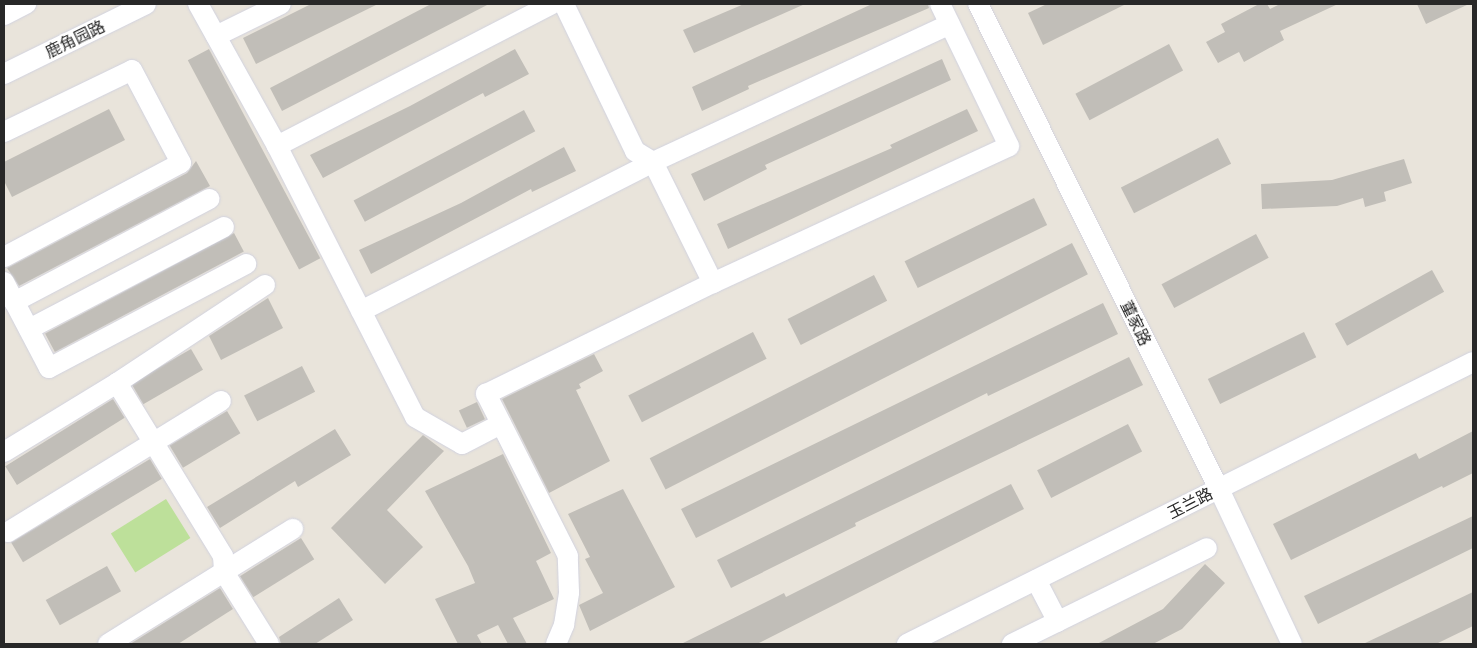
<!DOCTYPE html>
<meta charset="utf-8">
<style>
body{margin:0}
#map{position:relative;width:1477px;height:648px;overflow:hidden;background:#e9e4db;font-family:"Exo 2","Noto Sans SC",sans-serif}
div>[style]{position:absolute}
.pitch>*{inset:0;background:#bde09a;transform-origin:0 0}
.building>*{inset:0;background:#c1beb8;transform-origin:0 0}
.roads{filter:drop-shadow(0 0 1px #d1d2df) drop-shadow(0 0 1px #d1d2df)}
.minor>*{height:20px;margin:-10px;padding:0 10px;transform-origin:10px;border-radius:10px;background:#fff}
span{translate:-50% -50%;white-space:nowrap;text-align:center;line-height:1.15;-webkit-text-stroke:4px #fff;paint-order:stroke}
.street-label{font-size:16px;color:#282828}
.frame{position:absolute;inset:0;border:5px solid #282828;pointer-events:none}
</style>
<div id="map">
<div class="pitch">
<i style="left:166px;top:499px;width:46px;height:65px;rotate:58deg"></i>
</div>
<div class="building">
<i style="clip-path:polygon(311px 4px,378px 4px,256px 64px,243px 38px)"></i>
<i style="clip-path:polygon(431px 4px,489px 4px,282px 111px,270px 88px)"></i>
<i style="clip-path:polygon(744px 4px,805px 4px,694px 53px,683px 30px)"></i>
<i style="clip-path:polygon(872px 4px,928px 4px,929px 8px,748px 86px,749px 89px,702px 111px,692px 87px)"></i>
<i style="clip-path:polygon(1047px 4px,1126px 4px,1043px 45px,1028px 13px)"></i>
<i style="clip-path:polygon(1259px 4px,1267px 4px,1270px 9px,1280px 4px,1338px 4px,1280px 31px,1284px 40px,1244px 62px,1239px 52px,1218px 63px,1206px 42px,1225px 32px,1221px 24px)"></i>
<i style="clip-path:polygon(1417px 4px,1469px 4px,1426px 24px)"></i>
<i style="left:1169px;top:44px;width:30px;height:106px;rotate:62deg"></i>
<i style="left:209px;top:49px;width:237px;height:24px;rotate:62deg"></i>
<i style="clip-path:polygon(515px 49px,529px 74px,485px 97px,483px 93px,323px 178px,310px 155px,410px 106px)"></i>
<i style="clip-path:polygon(942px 59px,951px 80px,765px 165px,767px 169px,704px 201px,691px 174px)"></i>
<i style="clip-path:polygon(109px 109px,125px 140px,12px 197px,4px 181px,4px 162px)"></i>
<i style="clip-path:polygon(967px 109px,978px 131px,728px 249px,717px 224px,892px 148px,890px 145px)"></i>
<i style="left:524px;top:110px;width:24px;height:193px;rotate:62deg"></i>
<i style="left:1218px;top:138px;width:29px;height:109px;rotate:63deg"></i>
<i style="clip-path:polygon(564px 147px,576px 171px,532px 192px,531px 189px,371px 274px,359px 250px,461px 203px)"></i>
<i style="clip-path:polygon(1404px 159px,1412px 183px,1384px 192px,1386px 201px,1365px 207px,1363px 198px,1337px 206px,1262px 209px,1261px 184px,1332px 180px)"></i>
<i style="clip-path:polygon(196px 161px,210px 186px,19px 286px,7px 268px,187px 173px)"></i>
<i style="left:1034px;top:198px;width:30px;height:144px;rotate:64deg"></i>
<i style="left:234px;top:233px;width:21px;height:214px;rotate:62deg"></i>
<i style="left:1256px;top:234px;width:27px;height:107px;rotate:62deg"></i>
<i style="left:1072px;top:243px;width:35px;height:474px;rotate:63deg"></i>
<i style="left:1432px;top:270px;width:25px;height:111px;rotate:61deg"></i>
<i style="left:874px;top:275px;width:29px;height:97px;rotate:63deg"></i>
<i style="clip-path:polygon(268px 298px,283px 328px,221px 360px,209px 336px)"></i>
<i style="clip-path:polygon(1103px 303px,1118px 334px,988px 396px,987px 393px,696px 538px,681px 509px)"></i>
<i style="left:753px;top:332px;width:30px;height:140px;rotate:63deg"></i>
<i style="left:1304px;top:332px;width:28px;height:107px;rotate:64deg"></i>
<i style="left:191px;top:349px;width:24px;height:69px;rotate:60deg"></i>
<i style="clip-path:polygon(594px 354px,603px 371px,579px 384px,581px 388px,576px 390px,610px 461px,549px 493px,502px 399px)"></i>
<i style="clip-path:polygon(1129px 357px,1143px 385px,855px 523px,856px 526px,731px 588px,717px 560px)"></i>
<i style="left:302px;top:366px;width:29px;height:65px;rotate:63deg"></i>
<i style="left:113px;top:399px;width:22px;height:127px;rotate:58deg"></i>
<i style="left:477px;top:402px;width:19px;height:20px;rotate:65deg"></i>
<i style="left:227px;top:411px;width:26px;height:67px;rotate:59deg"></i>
<i style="left:1128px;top:424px;width:31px;height:102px;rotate:63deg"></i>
<i style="clip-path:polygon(335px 429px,351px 455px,298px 487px,295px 481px,220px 528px,207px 507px)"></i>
<i style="clip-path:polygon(1473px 431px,1473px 473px,1443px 488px,1442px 486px,1291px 560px,1273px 524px,1416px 453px,1419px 459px)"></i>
<i style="clip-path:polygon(423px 435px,444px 451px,387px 510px,423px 547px,385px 584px,331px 528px)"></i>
<i style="clip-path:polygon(503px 454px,551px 553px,536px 561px,554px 599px,513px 618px,527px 644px,508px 644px,498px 625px,477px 635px,482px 644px,458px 644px,435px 599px,475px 583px,468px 566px,425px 491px)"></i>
<i style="left:150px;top:459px;width:23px;height:162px;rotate:59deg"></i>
<i style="clip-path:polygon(1011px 484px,1024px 509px,757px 644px,681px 644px,784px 593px,786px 597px)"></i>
<i style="clip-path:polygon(623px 489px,675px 587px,590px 631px,579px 605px,603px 593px,585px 559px,590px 557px,568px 514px)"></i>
<i style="clip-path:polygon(1473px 516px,1473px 548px,1318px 624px,1304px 596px)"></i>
<i style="left:301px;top:538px;width:25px;height:72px;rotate:58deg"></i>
<i style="clip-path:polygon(1205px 564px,1225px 583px,1182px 629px,1153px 644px,1097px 644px,1163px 609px)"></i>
<i style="left:107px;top:566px;width:29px;height:70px;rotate:61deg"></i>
<i style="clip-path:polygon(220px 588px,233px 609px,178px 644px,130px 644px)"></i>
<i style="clip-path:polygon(1473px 592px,1473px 626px,1436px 644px,1363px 644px)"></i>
<i style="clip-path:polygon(339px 598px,353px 620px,315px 644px,281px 644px,279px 637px)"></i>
</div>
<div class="roads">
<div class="minor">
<i style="left:198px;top:4px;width:162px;rotate:60.9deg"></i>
<i style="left:277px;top:146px;width:304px;rotate:63deg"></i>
<i style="left:415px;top:417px;width:54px;rotate:29.9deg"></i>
<i style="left:462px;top:444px;width:44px;rotate:-27.1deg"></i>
<i style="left:978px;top:4px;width:542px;rotate:63.58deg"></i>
<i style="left:1219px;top:489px;width:171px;rotate:64.8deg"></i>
<i style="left:4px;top:15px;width:25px;rotate:-27deg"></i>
<i style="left:216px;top:36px;width:72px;rotate:-26.2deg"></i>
<i style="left:4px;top:74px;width:158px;rotate:-26.2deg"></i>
<i style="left:4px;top:132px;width:142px;rotate:-25.8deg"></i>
<i style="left:132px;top:70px;width:105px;rotate:62.2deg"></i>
<i style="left:181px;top:163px;width:200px;rotate:152deg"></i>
<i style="left:277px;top:146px;width:309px;rotate:-27.3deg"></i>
<i style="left:4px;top:282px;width:97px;rotate:62.4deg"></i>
<i style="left:49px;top:368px;width:223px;rotate:-27.8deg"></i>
<i style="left:713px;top:283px;width:135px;rotate:-116.4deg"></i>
<i style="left:653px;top:162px;width:327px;rotate:-24.9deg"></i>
<i style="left:265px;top:285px;width:178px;rotate:146.5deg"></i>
<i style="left:117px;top:383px;width:203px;rotate:58.5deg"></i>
<i style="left:223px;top:556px;width:16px;rotate:86deg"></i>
<i style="left:224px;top:572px;width:85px;rotate:58deg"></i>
<i style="left:14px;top:302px;width:221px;rotate:-27.8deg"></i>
<i style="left:361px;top:311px;width:328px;rotate:-27deg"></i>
<i style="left:653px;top:162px;width:21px;rotate:-149deg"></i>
<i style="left:635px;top:151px;width:163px;rotate:-115.8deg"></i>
<i style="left:29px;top:329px;width:220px;rotate:-27.6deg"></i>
<i style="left:4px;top:452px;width:132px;rotate:-31.4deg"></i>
<i style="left:8px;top:532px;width:250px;rotate:-31.6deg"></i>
<i style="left:1036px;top:580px;width:47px;rotate:62.4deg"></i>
<i style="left:108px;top:644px;width:218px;rotate:-31.9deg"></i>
<i style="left:556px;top:644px;width:21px;rotate:-67deg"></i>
<i style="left:564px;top:625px;width:33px;rotate:-81deg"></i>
<i style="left:569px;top:592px;width:36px;rotate:-92deg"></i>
<i style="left:568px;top:556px;width:182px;rotate:-116.8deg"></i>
<i style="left:486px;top:394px;width:253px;rotate:-26.1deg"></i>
<i style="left:713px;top:283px;width:326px;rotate:-24.8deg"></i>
<i style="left:1009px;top:146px;width:158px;rotate:-115.9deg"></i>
<i style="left:907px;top:644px;width:632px;rotate:-26.48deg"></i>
<i style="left:1012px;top:644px;width:217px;rotate:-26.2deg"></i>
</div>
</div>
<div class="street-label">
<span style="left:75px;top:39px;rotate:-26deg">鹿角园路</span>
<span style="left:1136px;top:323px;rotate:64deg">董家路</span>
<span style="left:1190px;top:503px;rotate:-27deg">玉兰路</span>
</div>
<div class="frame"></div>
</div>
